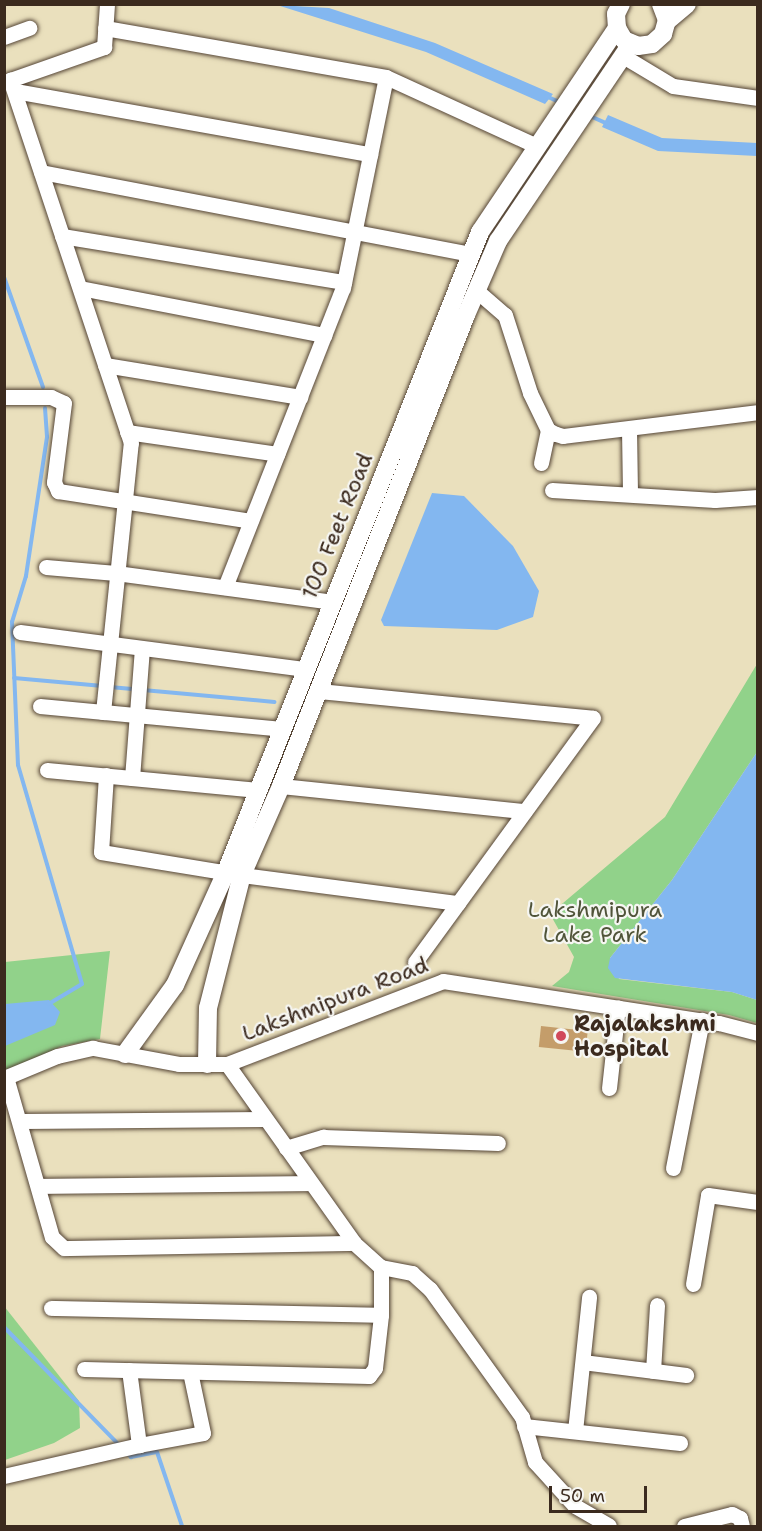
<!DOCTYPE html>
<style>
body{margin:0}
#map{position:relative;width:762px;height:1531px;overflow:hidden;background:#eae0bd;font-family:"Shantell Sans",sans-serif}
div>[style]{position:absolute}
.green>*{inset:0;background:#91d28a}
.water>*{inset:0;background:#83b7f0}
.stream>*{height:4px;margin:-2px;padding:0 2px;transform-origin:2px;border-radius:2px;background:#83b7f0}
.building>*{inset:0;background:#c49d6a;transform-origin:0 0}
.roads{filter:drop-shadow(0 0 2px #554536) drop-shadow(0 0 2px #554536)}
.minor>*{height:15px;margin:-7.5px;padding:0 7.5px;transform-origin:7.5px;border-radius:7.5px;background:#fff}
.major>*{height:18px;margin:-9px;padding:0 9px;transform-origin:9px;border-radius:9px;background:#fff}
.dots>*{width:16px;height:16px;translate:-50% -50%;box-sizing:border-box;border:3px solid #f6f6f2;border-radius:50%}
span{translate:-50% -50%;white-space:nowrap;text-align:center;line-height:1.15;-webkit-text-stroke:4.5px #f6f6f2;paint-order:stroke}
.street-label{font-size:22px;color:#3b2a1e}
.park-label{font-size:22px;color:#505439}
.poi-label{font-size:22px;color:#3b2a1e;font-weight:700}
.left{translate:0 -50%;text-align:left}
.frame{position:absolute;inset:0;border:6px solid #3b2a1e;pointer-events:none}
.scale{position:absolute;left:549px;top:1486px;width:98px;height:27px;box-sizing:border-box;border:3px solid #3b2a1e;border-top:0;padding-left:8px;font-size:18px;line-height:21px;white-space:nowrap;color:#3b2a1e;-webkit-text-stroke:4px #f6f6f2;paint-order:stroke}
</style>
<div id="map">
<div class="green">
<i style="clip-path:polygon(757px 664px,757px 752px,672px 880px,610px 958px,619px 979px,732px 992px,757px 1000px,757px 1023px,729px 1015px,552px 986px,569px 972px,574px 957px,550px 914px,665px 817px)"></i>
<i style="clip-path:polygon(110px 951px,100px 1039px,62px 1046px,5px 1073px,5px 962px)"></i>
<i style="clip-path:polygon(4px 1306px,79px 1401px,80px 1428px,54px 1443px,5px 1460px)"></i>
</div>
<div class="water">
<i style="clip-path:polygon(277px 5px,329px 8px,435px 43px,553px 94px,545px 104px,426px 52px)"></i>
<i style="clip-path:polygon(608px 115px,662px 138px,757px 143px,757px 156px,658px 151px,602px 127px)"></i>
<i style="clip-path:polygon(432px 493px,464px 496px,513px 546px,539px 591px,533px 617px,497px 630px,384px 626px,381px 620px)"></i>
<i style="clip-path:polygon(757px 752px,757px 1000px,732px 992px,615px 978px,608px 968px,610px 958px,672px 880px)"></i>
<i style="clip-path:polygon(49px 1000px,60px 1012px,55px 1025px,5px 1046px,5px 1004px)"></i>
</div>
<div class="stream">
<i style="left:546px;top:96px;width:17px;rotate:25deg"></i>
<i style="left:590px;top:116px;width:20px;rotate:24deg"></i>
<i style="left:4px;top:277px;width:117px;rotate:70.5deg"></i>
<i style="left:45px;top:408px;width:29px;rotate:86deg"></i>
<i style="left:47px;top:437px;width:141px;rotate:98.6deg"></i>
<i style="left:26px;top:576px;width:48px;rotate:106.9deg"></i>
<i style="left:12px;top:622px;width:143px;rotate:87.6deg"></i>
<i style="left:18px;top:765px;width:228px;rotate:73.7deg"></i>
<i style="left:82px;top:984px;width:39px;rotate:149deg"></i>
<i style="left:14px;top:678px;width:89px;rotate:5.1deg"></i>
<i style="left:110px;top:687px;width:25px;rotate:5deg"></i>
<i style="left:143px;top:690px;width:132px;rotate:5.2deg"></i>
<i style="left:4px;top:1327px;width:166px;rotate:45.7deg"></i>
<i style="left:127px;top:1453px;width:6px;rotate:45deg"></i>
<i style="left:131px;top:1457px;width:26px;rotate:-11deg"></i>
<i style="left:157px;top:1452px;width:78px;rotate:71.3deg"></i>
</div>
<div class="building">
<i style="left:541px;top:1026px;width:47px;height:21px;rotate:6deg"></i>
</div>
<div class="roads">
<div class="minor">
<i style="left:105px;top:28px;width:285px;rotate:9.9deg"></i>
<i style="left:386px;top:77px;width:166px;rotate:24.6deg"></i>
<i style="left:4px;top:37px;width:27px;rotate:-20deg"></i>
<i style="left:623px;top:56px;width:58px;rotate:31deg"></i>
<i style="left:673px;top:86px;width:86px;rotate:8deg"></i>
<i style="left:15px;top:91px;width:361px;rotate:10.1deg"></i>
<i style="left:41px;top:172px;width:438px;rotate:10.8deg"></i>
<i style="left:62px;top:236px;width:286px;rotate:9.3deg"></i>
<i style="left:80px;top:288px;width:249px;rotate:10.9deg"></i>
<i style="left:477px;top:291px;width:37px;rotate:41deg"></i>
<i style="left:505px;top:315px;width:82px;rotate:72.2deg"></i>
<i style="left:530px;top:393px;width:41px;rotate:64.1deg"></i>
<i style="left:548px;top:430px;width:9px;rotate:27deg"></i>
<i style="left:556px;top:434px;width:7px;rotate:16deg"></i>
<i style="left:563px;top:436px;width:196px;rotate:-7deg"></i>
<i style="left:105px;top:365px;width:198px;rotate:9.3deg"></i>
<i style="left:4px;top:397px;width:47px"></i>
<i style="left:51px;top:397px;width:14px;rotate:25deg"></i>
<i style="left:64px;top:403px;width:80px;rotate:97.2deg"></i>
<i style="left:54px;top:482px;width:10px;rotate:66deg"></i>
<i style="left:58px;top:491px;width:195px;rotate:8.8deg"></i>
<i style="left:629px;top:429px;width:63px;rotate:89.1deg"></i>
<i style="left:127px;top:432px;width:152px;rotate:8.3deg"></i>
<i style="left:541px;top:463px;width:34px;rotate:-78deg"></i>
<i style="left:552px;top:490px;width:163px;rotate:3.5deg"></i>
<i style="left:715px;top:500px;width:43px;rotate:-4deg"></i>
<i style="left:46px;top:567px;width:70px;rotate:4.9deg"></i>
<i style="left:116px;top:573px;width:219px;rotate:7.6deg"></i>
<i style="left:225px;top:587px;width:321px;rotate:-68.5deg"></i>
<i style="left:343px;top:288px;width:215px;rotate:-78.5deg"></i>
<i style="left:20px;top:632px;width:288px;rotate:7.4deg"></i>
<i style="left:319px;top:691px;width:275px;rotate:5.6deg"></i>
<i style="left:40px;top:706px;width:243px;rotate:5.4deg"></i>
<i style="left:103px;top:712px;width:270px;rotate:-84.1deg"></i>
<i style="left:131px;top:443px;width:383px;rotate:-108.4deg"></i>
<i style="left:10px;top:80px;width:100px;rotate:-19.3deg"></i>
<i style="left:104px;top:47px;width:43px;rotate:-86deg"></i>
<i style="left:47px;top:770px;width:212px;rotate:5.4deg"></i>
<i style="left:106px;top:775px;width:77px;rotate:93.7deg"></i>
<i style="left:101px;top:852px;width:143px;rotate:9.3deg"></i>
<i style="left:242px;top:875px;width:218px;rotate:7.4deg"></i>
<i style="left:132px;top:778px;width:130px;rotate:-85.6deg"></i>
<i style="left:281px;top:786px;width:245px;rotate:5.9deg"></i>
<i style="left:415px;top:962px;width:302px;rotate:-53.9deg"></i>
<i style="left:227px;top:1064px;width:219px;rotate:54.6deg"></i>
<i style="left:354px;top:1243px;width:36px;rotate:42deg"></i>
<i style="left:381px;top:1267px;width:32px;rotate:11deg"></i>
<i style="left:412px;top:1273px;width:24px;rotate:42deg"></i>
<i style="left:430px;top:1289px;width:158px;rotate:54.3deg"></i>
<i style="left:522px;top:1417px;width:47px;rotate:73.9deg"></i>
<i style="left:535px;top:1462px;width:59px;rotate:47.7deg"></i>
<i style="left:575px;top:1506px;width:39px;rotate:30deg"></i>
<i style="left:6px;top:1077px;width:166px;rotate:74deg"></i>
<i style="left:52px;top:1237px;width:16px;rotate:43deg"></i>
<i style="left:64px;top:1248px;width:290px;rotate:-1deg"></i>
<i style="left:4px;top:1078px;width:57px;rotate:-22.5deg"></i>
<i style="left:57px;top:1056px;width:37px;rotate:-13deg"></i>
<i style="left:93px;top:1048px;width:87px;rotate:10.5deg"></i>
<i style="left:179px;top:1064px;width:48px"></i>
<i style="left:227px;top:1064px;width:231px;rotate:-21deg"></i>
<i style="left:443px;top:981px;width:279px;rotate:8.7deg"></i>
<i style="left:719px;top:1023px;width:40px;rotate:14.4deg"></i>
<i style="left:609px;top:1088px;width:81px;rotate:-83.7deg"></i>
<i style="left:22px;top:1121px;width:242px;rotate:-0.5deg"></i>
<i style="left:286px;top:1148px;width:39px;rotate:-17deg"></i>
<i style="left:323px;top:1137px;width:175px;rotate:2deg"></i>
<i style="left:673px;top:1168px;width:151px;rotate:-78.9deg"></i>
<i style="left:39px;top:1186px;width:270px;rotate:-0.6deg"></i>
<i style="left:693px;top:1284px;width:90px;rotate:-80.4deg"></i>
<i style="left:708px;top:1195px;width:50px;rotate:8deg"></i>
<i style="left:51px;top:1308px;width:330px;rotate:1.2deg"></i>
<i style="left:583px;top:1362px;width:104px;rotate:7.2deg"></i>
<i style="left:84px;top:1369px;width:285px;rotate:1.4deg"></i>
<i style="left:369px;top:1376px;width:10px;rotate:-53deg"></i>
<i style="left:375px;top:1368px;width:53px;rotate:-83.5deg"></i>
<i style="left:381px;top:1315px;width:48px;rotate:-90deg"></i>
<i style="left:129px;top:1370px;width:76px;rotate:82.4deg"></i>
<i style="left:139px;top:1445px;width:65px;rotate:-10.6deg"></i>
<i style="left:203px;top:1433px;width:62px;rotate:-102deg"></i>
<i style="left:653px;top:1371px;width:66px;rotate:-86.5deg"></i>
<i style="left:524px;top:1426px;width:157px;rotate:6.2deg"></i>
<i style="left:575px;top:1431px;width:135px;rotate:-84deg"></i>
<i style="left:4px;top:1476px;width:139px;rotate:-12.9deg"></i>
<i style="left:684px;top:1526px;width:49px;rotate:-14deg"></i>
<i style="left:732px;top:1514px;width:9px;rotate:27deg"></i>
<i style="left:740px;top:1518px;width:8px;rotate:76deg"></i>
</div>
<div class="major">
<i style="left:621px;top:4px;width:11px;rotate:117deg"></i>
<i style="left:616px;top:14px;width:14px;rotate:86deg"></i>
<i style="left:617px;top:28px;width:14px;rotate:60deg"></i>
<i style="left:624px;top:40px;width:15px;rotate:23deg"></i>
<i style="left:638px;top:46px;width:14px;rotate:-8deg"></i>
<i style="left:652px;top:44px;width:15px;rotate:-42deg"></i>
<i style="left:663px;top:34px;width:15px;rotate:-74deg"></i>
<i style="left:667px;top:20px;width:17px;rotate:-111deg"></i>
<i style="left:667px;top:21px;width:26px;rotate:-40deg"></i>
<i style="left:125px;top:1054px;width:85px;rotate:-54.1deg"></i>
<i style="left:175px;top:985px;width:124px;rotate:-65.7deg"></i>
<i style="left:226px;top:872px;width:689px;rotate:-68.35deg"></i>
<i style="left:480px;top:232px;width:246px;rotate:-56.1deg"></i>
<i style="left:207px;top:1064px;width:56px;rotate:-89deg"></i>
<i style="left:208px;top:1008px;width:137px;rotate:-75.7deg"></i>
<i style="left:242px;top:875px;width:97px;rotate:-66.3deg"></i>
<i style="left:281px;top:786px;width:506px;rotate:-68.56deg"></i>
<i style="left:466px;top:315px;width:81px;rotate:-66.6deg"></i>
<i style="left:498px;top:241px;width:238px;rotate:-56deg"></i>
</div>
</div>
<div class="dots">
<i style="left:561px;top:1036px;background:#d1495b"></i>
</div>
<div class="street-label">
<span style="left:337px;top:526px;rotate:-68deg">100 Feet Road</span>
<span style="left:335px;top:999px;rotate:-21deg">Lakshmipura Road</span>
</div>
<div class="park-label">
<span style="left:595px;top:922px">Lakshmipura<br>Lake Park</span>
</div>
<div class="poi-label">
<span class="left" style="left:574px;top:1036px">Rajalakshmi<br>Hospital</span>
</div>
<div class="frame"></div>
<div class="scale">50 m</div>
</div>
